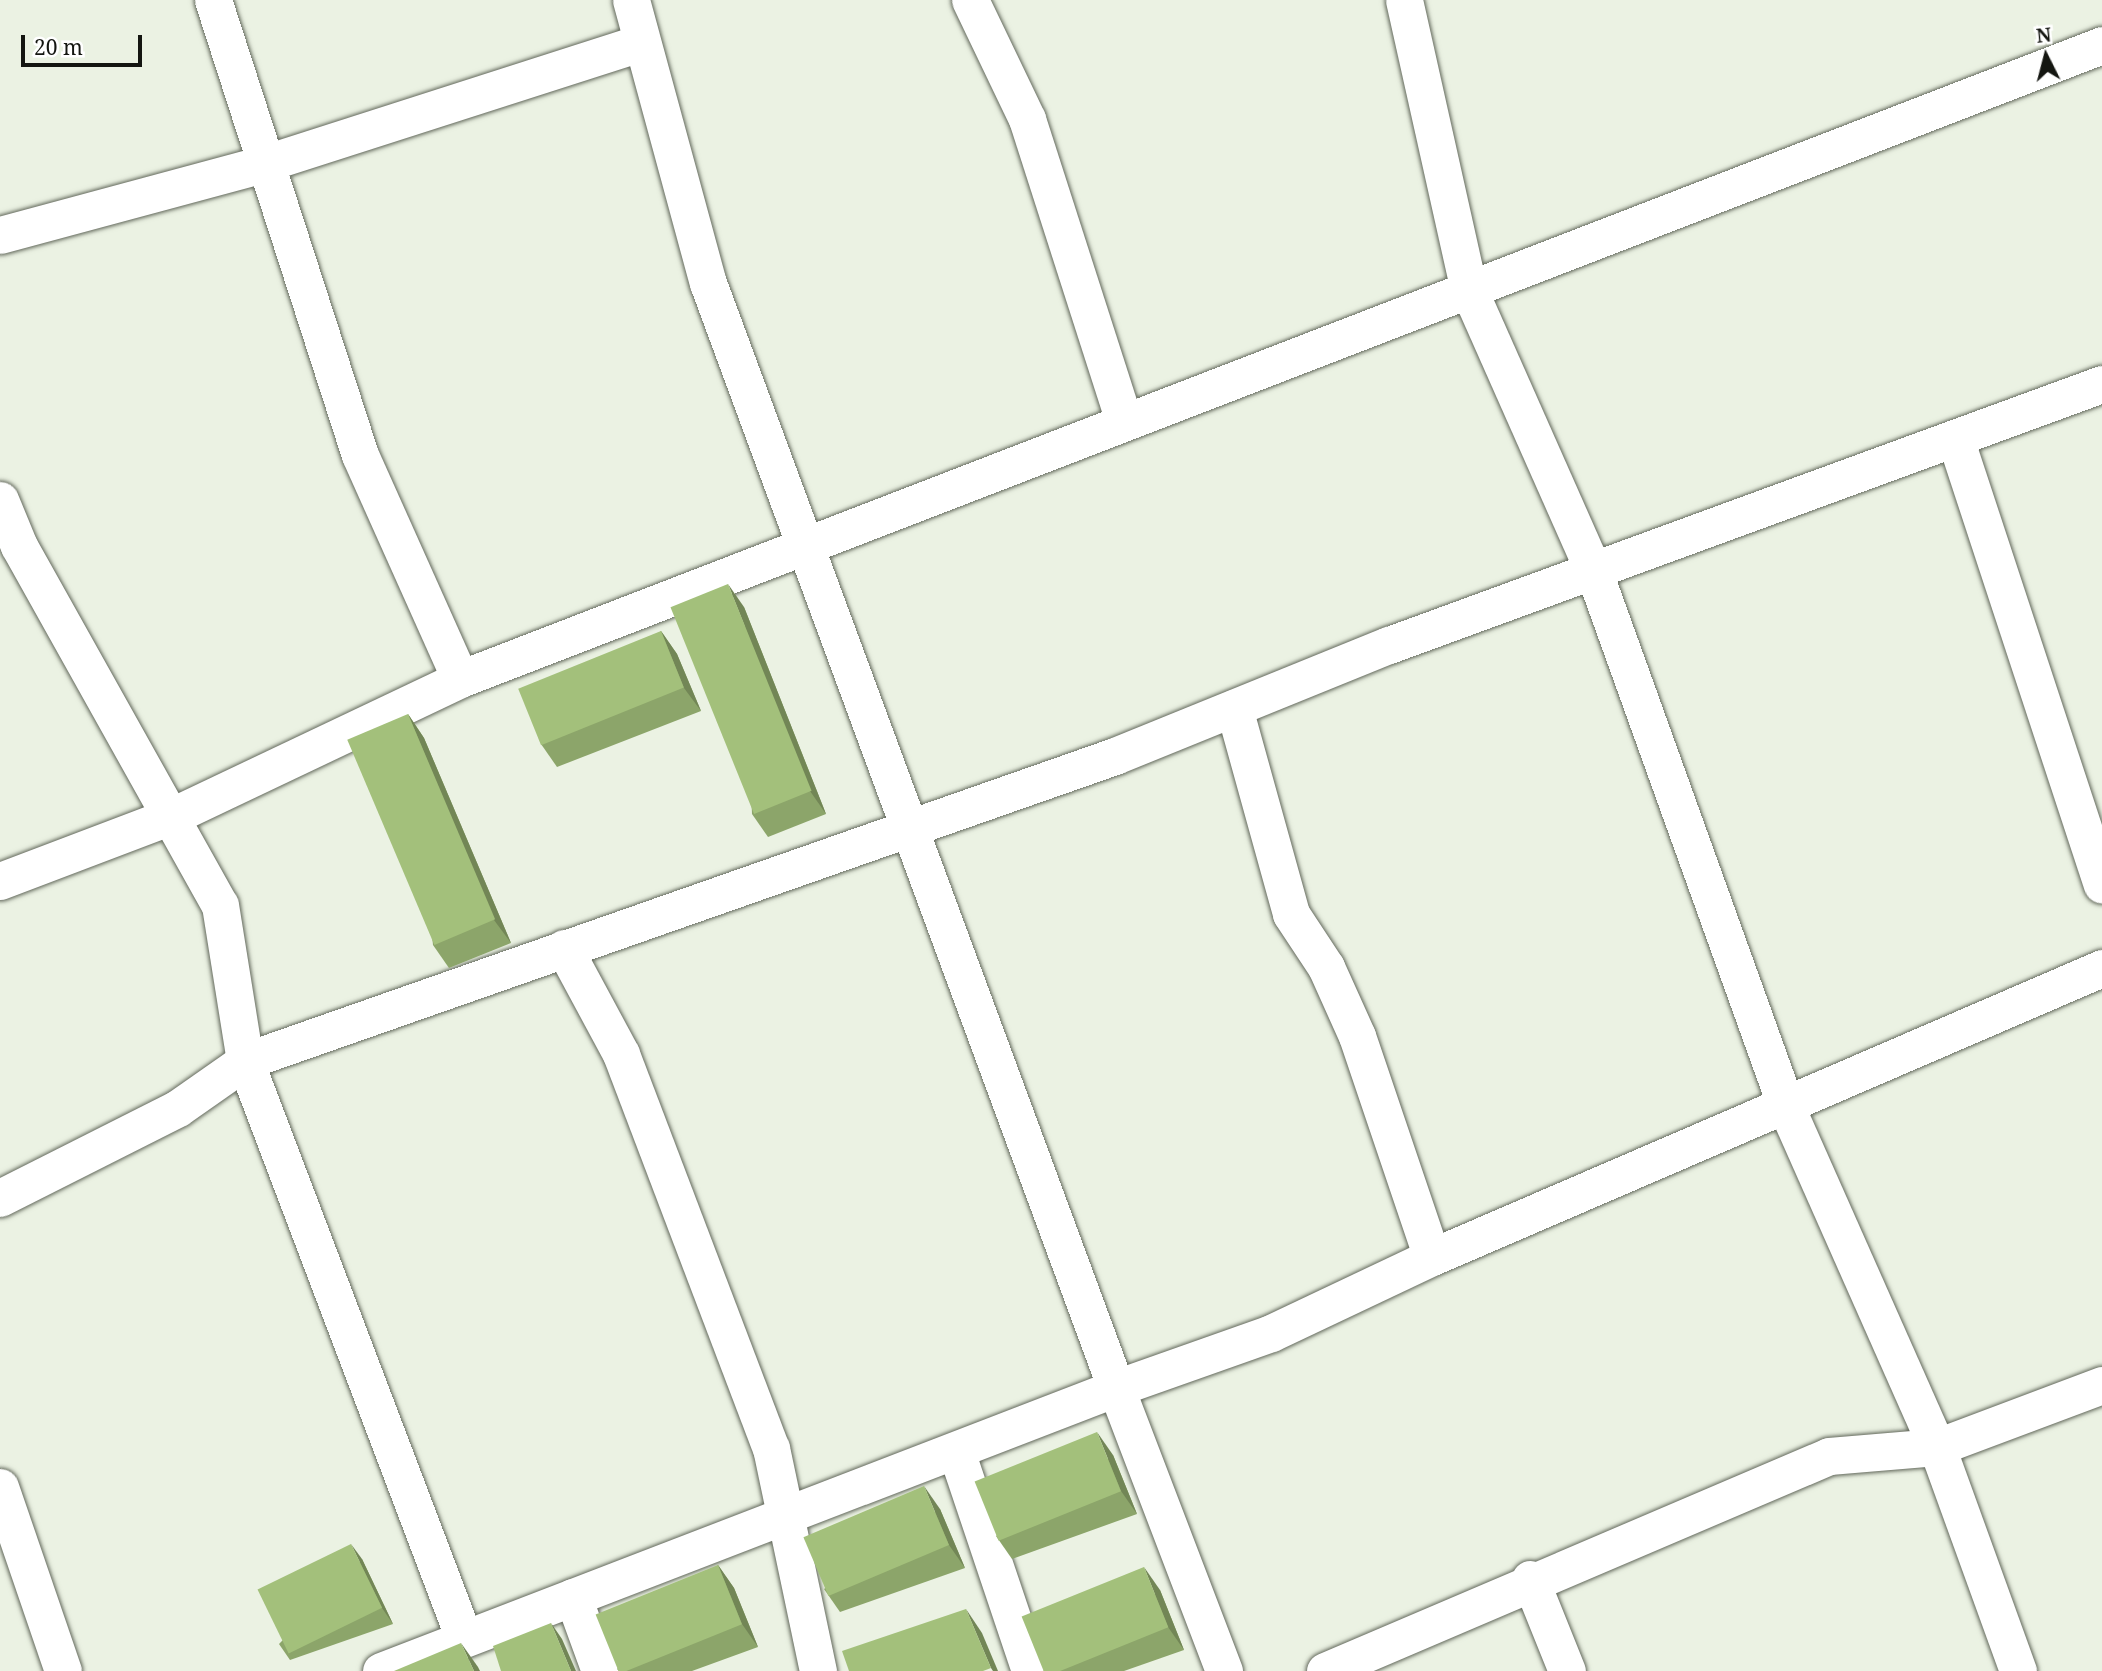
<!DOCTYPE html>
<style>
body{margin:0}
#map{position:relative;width:2102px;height:1671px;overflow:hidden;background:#ebf2e3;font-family:"Noto Serif",serif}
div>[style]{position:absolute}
.roads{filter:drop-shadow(0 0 2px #62685b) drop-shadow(0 0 2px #62685b)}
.street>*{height:37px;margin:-18.5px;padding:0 18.5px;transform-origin:18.5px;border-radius:18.5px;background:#fff}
.wall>*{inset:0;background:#8ca56a}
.shaded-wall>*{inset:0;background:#728656}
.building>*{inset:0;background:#a3c07b;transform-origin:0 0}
span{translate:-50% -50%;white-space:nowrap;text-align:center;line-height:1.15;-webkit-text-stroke:7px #fff;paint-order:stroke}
.north{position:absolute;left:2011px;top:21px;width:70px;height:70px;-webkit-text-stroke:5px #fff;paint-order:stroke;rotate:354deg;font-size:19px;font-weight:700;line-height:28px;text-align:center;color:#141611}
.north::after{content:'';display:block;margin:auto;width:24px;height:32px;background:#141611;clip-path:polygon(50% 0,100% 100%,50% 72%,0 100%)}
.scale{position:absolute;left:21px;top:35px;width:121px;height:32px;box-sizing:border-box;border:4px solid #141611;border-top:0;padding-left:9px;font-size:21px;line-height:24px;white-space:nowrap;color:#141611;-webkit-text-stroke:5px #fff;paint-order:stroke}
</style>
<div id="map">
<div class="roads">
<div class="street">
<i style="left:213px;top:0;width:478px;rotate:72.1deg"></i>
<i style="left:360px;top:455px;width:245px;rotate:65.9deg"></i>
<i style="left:631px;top:0;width:293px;rotate:74.8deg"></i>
<i style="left:708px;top:283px;width:1178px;rotate:69.73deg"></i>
<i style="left:1116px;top:1388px;width:164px;rotate:-19.5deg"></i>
<i style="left:1271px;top:1333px;width:178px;rotate:-25.3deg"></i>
<i style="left:1432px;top:1257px;width:730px;rotate:-23.33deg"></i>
<i style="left:970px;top:0;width:132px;rotate:64.4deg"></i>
<i style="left:1027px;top:119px;width:314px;rotate:72.2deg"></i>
<i style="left:1404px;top:0;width:297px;rotate:77.4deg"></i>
<i style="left:1469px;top:290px;width:312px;rotate:66.1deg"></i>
<i style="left:1595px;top:575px;width:567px;rotate:70.22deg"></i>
<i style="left:1787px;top:1109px;width:370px;rotate:66.1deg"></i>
<i style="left:1937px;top:1447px;width:238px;rotate:70.1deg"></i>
<i style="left:0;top:235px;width:272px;rotate:-15.1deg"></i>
<i style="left:263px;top:164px;width:395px;rotate:-17.8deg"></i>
<i style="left:1955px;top:438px;width:470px;rotate:71.8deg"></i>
<i style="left:0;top:500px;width:50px;rotate:67.6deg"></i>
<i style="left:19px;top:546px;width:411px;rotate:60.8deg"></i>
<i style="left:220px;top:905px;width:158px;rotate:80.9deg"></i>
<i style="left:245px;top:1061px;width:617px;rotate:69.22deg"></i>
<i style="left:1234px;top:708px;width:214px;rotate:74.5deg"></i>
<i style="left:1291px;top:914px;width:64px;rotate:56.6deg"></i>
<i style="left:1326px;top:967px;width:76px;rotate:65.8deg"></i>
<i style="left:1357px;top:1036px;width:233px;rotate:71.3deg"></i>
<i style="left:0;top:881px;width:186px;rotate:-20.8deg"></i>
<i style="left:174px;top:815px;width:317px;rotate:-25.4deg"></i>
<i style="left:460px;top:679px;width:1760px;rotate:-21.11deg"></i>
<i style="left:564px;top:948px;width:120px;rotate:61.7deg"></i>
<i style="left:621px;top:1054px;width:422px;rotate:69.2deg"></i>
<i style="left:771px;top:1448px;width:228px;rotate:78.1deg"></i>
<i style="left:0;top:1198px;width:199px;rotate:-26.8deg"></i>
<i style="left:178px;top:1108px;width:82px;rotate:-35deg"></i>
<i style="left:245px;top:1061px;width:922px;rotate:-19.32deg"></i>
<i style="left:1115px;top:756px;width:296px;rotate:-22.1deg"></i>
<i style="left:1389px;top:645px;width:759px;rotate:-20.11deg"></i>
<i style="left:956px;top:1451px;width:232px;rotate:71.4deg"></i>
<i style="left:0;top:1487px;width:194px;rotate:71.1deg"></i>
<i style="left:1530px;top:1579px;width:99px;rotate:68.1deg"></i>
<i style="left:573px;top:1597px;width:79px;rotate:70deg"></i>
<i style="left:381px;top:1671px;width:788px;rotate:-21.06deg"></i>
<i style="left:1116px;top:1388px;width:303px;rotate:69.1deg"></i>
<i style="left:1325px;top:1671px;width:548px;rotate:-23.1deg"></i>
<i style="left:1829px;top:1456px;width:108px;rotate:-4.8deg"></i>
<i style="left:1937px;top:1447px;width:176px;rotate:-20.6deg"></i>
</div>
</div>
<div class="wall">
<i style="clip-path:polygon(744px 607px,826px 814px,768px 837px,752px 814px)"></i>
<i style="clip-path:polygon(661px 631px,677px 654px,701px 711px,557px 767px,541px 744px)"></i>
<i style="clip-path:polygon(408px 714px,424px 738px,511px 943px,449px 968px,433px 945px)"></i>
<i style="clip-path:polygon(1113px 1455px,1137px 1514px,1012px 1559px,996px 1536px)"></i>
<i style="clip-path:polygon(940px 1509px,965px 1568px,840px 1612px,824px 1589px)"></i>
<i style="clip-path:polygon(362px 1559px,393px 1624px,290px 1660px,279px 1644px)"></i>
<i style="clip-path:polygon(718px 1565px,734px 1588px,758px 1647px,692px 1671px,619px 1671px,617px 1669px)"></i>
<i style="clip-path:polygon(1160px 1590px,1184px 1650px,1124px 1671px,1043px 1671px)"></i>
</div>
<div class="shaded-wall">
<i style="clip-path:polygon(728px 584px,744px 607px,826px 814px,810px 791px)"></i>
<i style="clip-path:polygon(661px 631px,677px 654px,701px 711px,684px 688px)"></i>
<i style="clip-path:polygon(408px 714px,424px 738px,511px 943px,494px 920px)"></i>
<i style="clip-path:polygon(1097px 1432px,1113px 1455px,1137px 1514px,1121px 1491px)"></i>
<i style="clip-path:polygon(924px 1486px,940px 1509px,965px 1568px,949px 1545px)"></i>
<i style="clip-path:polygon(351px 1544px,362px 1559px,393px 1624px,382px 1608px)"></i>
<i style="clip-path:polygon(718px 1565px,734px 1588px,758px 1647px,742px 1624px)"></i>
<i style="clip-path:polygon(1144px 1567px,1160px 1590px,1184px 1650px,1168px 1627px)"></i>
<i style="clip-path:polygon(966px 1609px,982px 1633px,998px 1671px,993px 1671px,991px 1668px)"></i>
<i style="clip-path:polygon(551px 1623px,562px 1639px,576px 1671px,571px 1671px)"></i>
<i style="clip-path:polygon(461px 1643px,478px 1667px,480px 1671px,474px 1671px)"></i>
</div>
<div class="building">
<i style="left:728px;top:584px;width:223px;height:62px;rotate:68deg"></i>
<i style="left:661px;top:631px;width:61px;height:154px;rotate:68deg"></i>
<i style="left:408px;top:714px;width:223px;height:66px;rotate:67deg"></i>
<i style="left:1097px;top:1432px;width:64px;height:132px;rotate:68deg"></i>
<i style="left:924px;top:1486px;width:64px;height:131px;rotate:67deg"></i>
<i style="left:351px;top:1544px;width:71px;height:104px;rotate:64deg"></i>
<i style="left:718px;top:1565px;width:64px;height:132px;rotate:68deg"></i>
<i style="left:1144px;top:1567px;width:65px;height:132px;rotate:68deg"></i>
<i style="clip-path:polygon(966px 1609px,991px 1668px,983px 1671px,849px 1671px,842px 1651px)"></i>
<i style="clip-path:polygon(551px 1623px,571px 1671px,501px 1671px,493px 1646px)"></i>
<i style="clip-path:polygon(461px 1643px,474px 1671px,394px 1671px)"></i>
</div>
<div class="north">N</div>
<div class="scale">20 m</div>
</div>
